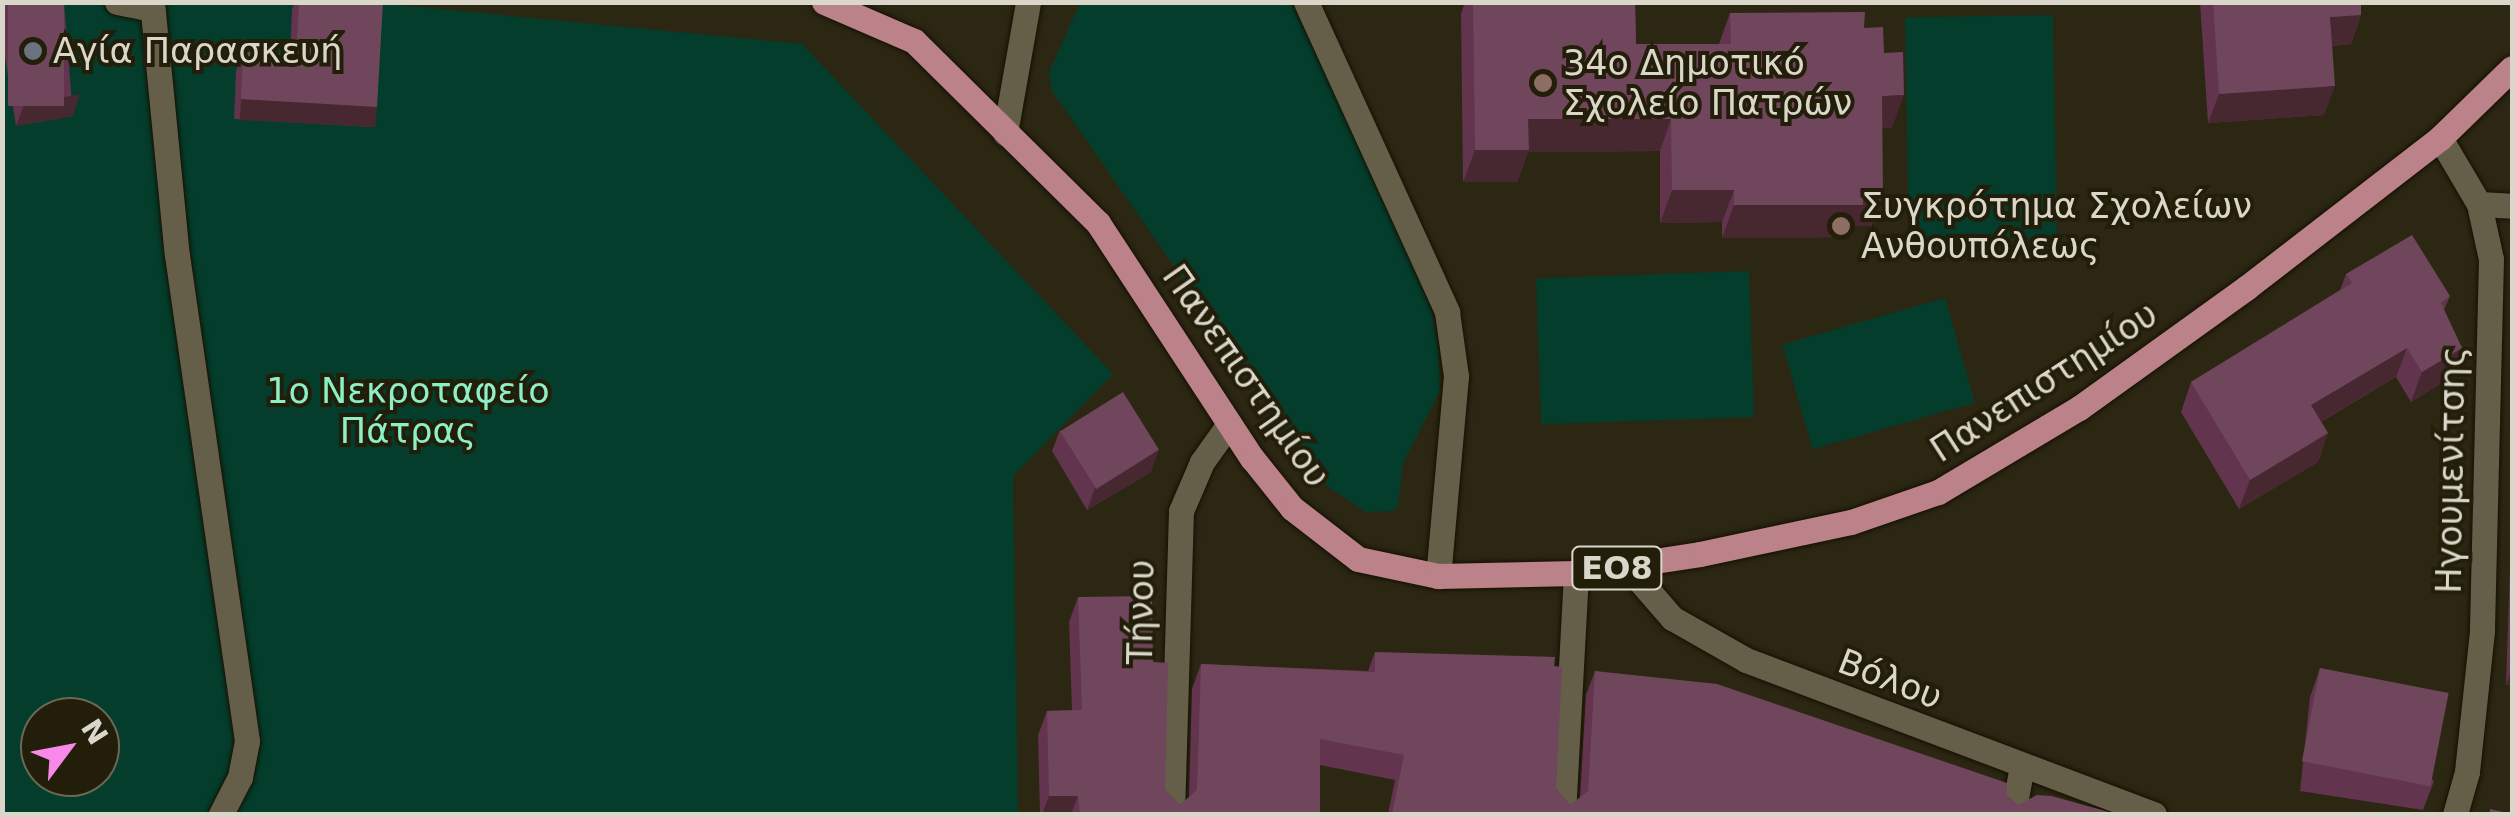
<!DOCTYPE html>
<meta charset="utf-8">
<style>
body{margin:0}
#map{position:relative;width:2515px;height:817px;overflow:hidden;background:#2c2713;font-family:"DejaVu Sans",sans-serif}
div>[style]{position:absolute}
.green>*{inset:0;background:#043d2b;transform-origin:0 0}
.roads{filter:drop-shadow(0 0 2px #151000) drop-shadow(0 0 2px #151000)}
.minor>*{height:25px;margin:-12.5px;padding:0 12.5px;transform-origin:12.5px;border-radius:12.5px;background:#655f49}
.major>*{height:25px;margin:-12.5px;padding:0 12.5px;transform-origin:12.5px;border-radius:12.5px;background:#bb828a}
.wall>*{inset:0;background:#62344d}
.shaded-wall>*{inset:0;background:#472830;transform-origin:0 0}
.building>*{inset:0;background:#6f465b;transform-origin:0 0}
.dots>*{width:28px;height:28px;translate:-50% -50%;box-sizing:border-box;border:5px solid #231e09;border-radius:50%}
span{translate:-50% -50%;white-space:nowrap;text-align:center;line-height:1.15;-webkit-text-stroke:8px #231e09;paint-order:stroke}
.shield-label span{padding:2px 8px;background:#231e09;border:2px solid;border-radius:8px;-webkit-text-stroke-width:0}
.shield-label{font-size:32px;color:#dad7ca;font-weight:700}
.poi-label{font-size:35px;color:#dad7ca}
.left{translate:0 -50%;text-align:left}
.street-label{font-size:35px;color:#dad7ca}
.park-label{font-size:35px;color:#8cefc5}
.frame{position:absolute;inset:0;border:5px solid #dad7ca;pointer-events:none}
.north{position:absolute;left:20px;top:697px;width:100px;height:100px;box-sizing:border-box;background:#231e09;border:2px solid #6c6856;border-radius:50%;rotate:58deg;font-size:28px;font-weight:700;line-height:40px;text-align:center;color:#dad7ca}
.north::after{content:'';display:block;margin:auto;width:35px;height:45px;background:#f888ea;clip-path:polygon(50% 0,100% 100%,50% 72%,0 100%)}
</style>
<div id="map">
<div class="green">
<i style="clip-path:polygon(evenodd,2px 3px,377px 3px,802px 44px,1113px 374px,1013px 476px,1018px 814px,3px 814px,2px 3px,40px 717px,100px 717px,100px 777px,40px 777px,40px 717px)"></i>
<i style="clip-path:polygon(1080px 3px,1295px 3px,1430px 305px,1438px 343px,1440px 391px,1403px 463px,1398px 507px,1392px 511px,1366px 512px,1327px 486px,1052px 91px,1049px 72px)"></i>
<i style="left:2053px;top:15px;width:223px;height:148px;rotate:89deg"></i>
<i style="left:1749px;top:271px;width:146px;height:213px;rotate:88deg"></i>
<i style="left:1945px;top:298px;width:109px;height:169px;rotate:74deg"></i>
</div>
<div class="roads">
<div class="minor">
<i style="left:117px;top:2px;width:36px;rotate:11deg"></i>
<i style="left:152px;top:2px;width:254px;rotate:84.4deg"></i>
<i style="left:177px;top:255px;width:491px;rotate:81.8deg"></i>
<i style="left:247px;top:741px;width:37px;rotate:101deg"></i>
<i style="left:240px;top:777px;width:42px;rotate:117.2deg"></i>
<i style="left:1306px;top:2px;width:341px;rotate:65.5deg"></i>
<i style="left:1447px;top:312px;width:65px;rotate:82deg"></i>
<i style="left:1456px;top:376px;width:201px;rotate:95.1deg"></i>
<i style="left:1005px;top:133px;width:133px;rotate:-80deg"></i>
<i style="left:2440px;top:138px;width:77px;rotate:59.4deg"></i>
<i style="left:2479px;top:204px;width:56px;rotate:77.7deg"></i>
<i style="left:2491px;top:259px;width:372px;rotate:91.4deg"></i>
<i style="left:2482px;top:631px;width:142px;rotate:96.1deg"></i>
<i style="left:2467px;top:772px;width:44px;rotate:105.9deg"></i>
<i style="left:2479px;top:204px;width:33px;rotate:3deg"></i>
<i style="left:1627px;top:566px;width:69px;rotate:49.1deg"></i>
<i style="left:1672px;top:618px;width:85px;rotate:29.6deg"></i>
<i style="left:1746px;top:660px;width:436px;rotate:20.7deg"></i>
<i style="left:1172px;top:814px;width:303px;rotate:-88.3deg"></i>
<i style="left:1181px;top:511px;width:53px;rotate:-66.8deg"></i>
<i style="left:1202px;top:462px;width:47px;rotate:-54.6deg"></i>
<i style="left:1563px;top:814px;width:241px;rotate:-86.9deg"></i>
<i style="left:2013px;top:814px;width:49px;rotate:-79.4deg"></i>
</div>
<div class="major">
<i style="left:824px;top:2px;width:98px;rotate:23.4deg"></i>
<i style="left:914px;top:41px;width:259px;rotate:44.7deg"></i>
<i style="left:1098px;top:223px;width:281px;rotate:56.8deg"></i>
<i style="left:1252px;top:458px;width:64px;rotate:51.3deg"></i>
<i style="left:1292px;top:508px;width:83px;rotate:37.7deg"></i>
<i style="left:1358px;top:559px;width:82px;rotate:12deg"></i>
<i style="left:1438px;top:576px;width:138px;rotate:-1.2deg"></i>
<i style="left:1576px;top:573px;width:125px;rotate:-8.7deg"></i>
<i style="left:1700px;top:554px;width:154px;rotate:-12deg"></i>
<i style="left:1851px;top:522px;width:92px;rotate:-19deg"></i>
<i style="left:1938px;top:492px;width:164px;rotate:-30.8deg"></i>
<i style="left:2079px;top:408px;width:206px;rotate:-35.7deg"></i>
<i style="left:2246px;top:288px;width:245px;rotate:-37.7deg"></i>
<i style="left:2440px;top:138px;width:100px;rotate:-44.2deg"></i>
</div>
</div>
<div class="wall">
<i style="clip-path:polygon(4px 2px,64px 2px,73px 116px,16px 126px,2px 38px)"></i>
<i style="clip-path:polygon(295px 2px,383px 2px,370px 127px,234px 119px,236px 71px,243px 52px,290px 54px,292px 9px)"></i>
<i style="clip-path:polygon(1465px 2px,1635px 2px,1636px 44px,1719px 44px,1730px 13px,1864px 28px,1884px 53px,1892px 128px,1882px 128px,1872px 226px,1855px 226px,1851px 237px,1722px 238px,1722px 222px,1660px 223px,1660px 151px,1528px 152px,1517px 182px,1463px 182px,1461px 14px)"></i>
<i style="clip-path:polygon(2200px 2px,2361px 2px,2361px 15px,2351px 44px,2332px 46px,2324px 115px,2208px 123px)"></i>
<i style="clip-path:polygon(2346px 274px,2450px 296px,2444px 310px,2462px 348px,2451px 377px,2411px 402px,2396px 377px,2321px 422px,2328px 433px,2318px 462px,2239px 509px,2181px 412px,2191px 382px,2340px 290px)"></i>
<i style="clip-path:polygon(1060px 430px,1151px 472px,1087px 510px,1052px 451px)"></i>
<i style="clip-path:polygon(2512px 506px,2512px 685px,2506px 685px)"></i>
<i style="clip-path:polygon(1078px 597px,1153px 662px,1165px 790px,1180px 805px,1189px 797px,1192px 689px,1201px 664px,1368px 671px,1375px 652px,1556px 789px,1570px 805px,1580px 798px,1586px 695px,1595px 671px,2007px 796px,2018px 805px,2116px 814px,1388px 814px,1395px 780px,1320px 765px,1320px 814px,1040px 814px,1038px 735px,1047px 711px,1072px 710px,1069px 622px)"></i>
<i style="clip-path:polygon(2320px 668px,2434px 781px,2423px 810px,2300px 791px,2310px 697px)"></i>
</div>
<div class="shaded-wall">
<i style="clip-path:polygon(2361px 15px,2351px 44px,2319px 47px,2330px 17px)"></i>
<i style="clip-path:polygon(2335px 86px,2324px 115px,2208px 123px,2219px 94px)"></i>
<i style="clip-path:polygon(80px 94px,73px 116px,16px 126px,24px 105px)"></i>
<i style="clip-path:polygon(1904px 95px,1892px 128px,1870px 128px,1882px 96px)"></i>
<i style="left:241px;top:99px;width:136px;height:21px;rotate:3deg"></i>
<i style="clip-path:polygon(1528px 119px,1671px 119px,1660px 151px,1528px 152px,1517px 182px,1463px 182px,1475px 150px)"></i>
<i style="clip-path:polygon(1672px 190px,1734px 190px,1722px 222px,1660px 223px)"></i>
<i style="clip-path:polygon(1863px 194px,1883px 194px,1872px 226px,1855px 226px,1851px 237px,1722px 238px,1734px 205px)"></i>
<i style="clip-path:polygon(2407px 348px,2396px 377px,2300px 434px,2311px 405px)"></i>
<i style="clip-path:polygon(2462px 348px,2451px 377px,2411px 402px,2422px 372px)"></i>
<i style="clip-path:polygon(2328px 433px,2318px 462px,2239px 509px,2250px 480px)"></i>
<i style="clip-path:polygon(1159px 450px,1151px 472px,1087px 510px,1095px 488px)"></i>
<i style="clip-path:polygon(2512px 667px,2512px 685px,2506px 685px)"></i>
<i style="clip-path:polygon(1049px 796px,1078px 796px,1071px 814px,1042px 814px)"></i>
</div>
<div class="building">
<i style="left:8px;top:2px;width:56px;height:104px"></i>
<i style="clip-path:polygon(299px 2px,383px 2px,377px 107px,241px 99px,243px 52px,296px 54px)"></i>
<i style="clip-path:polygon(1473px 2px,1635px 2px,1636px 44px,1731px 44px,1730px 13px,1865px 12px,1864px 28px,1883px 27px,1884px 53px,1903px 52px,1904px 95px,1882px 96px,1883px 194px,1863px 194px,1863px 205px,1734px 205px,1734px 190px,1672px 190px,1671px 119px,1528px 119px,1529px 150px,1475px 150px)"></i>
<i style="clip-path:polygon(2213px 2px,2361px 2px,2361px 15px,2330px 17px,2335px 86px,2219px 94px)"></i>
<i style="clip-path:polygon(2412px 235px,2450px 296px,2441px 303px,2462px 348px,2422px 372px,2407px 348px,2311px 405px,2328px 433px,2250px 480px,2191px 382px,2352px 283px,2346px 274px)"></i>
<i style="left:1123px;top:392px;width:68px;height:74px;rotate:58deg"></i>
<i style="clip-path:polygon(1152px 596px,1153px 662px,1168px 663px,1165px 790px,1180px 805px,1197px 790px,1201px 664px,1375px 672px,1375px 652px,1555px 657px,1554px 666px,1562px 667px,1556px 789px,1570px 805px,1588px 791px,1595px 671px,1717px 684px,2007px 783px,2007px 796px,2018px 805px,2037px 795px,2052px 796px,2116px 814px,1392px 814px,1404px 755px,1320px 739px,1320px 814px,1080px 814px,1078px 796px,1049px 796px,1047px 711px,1082px 710px,1078px 597px)"></i>
<i style="left:2320px;top:668px;width:131px;height:95px;rotate:11deg"></i>
<i style="clip-path:polygon(2490px 809px,2512px 814px,2489px 814px)"></i>
</div>
<div class="dots">
<i style="left:33px;top:51px;background:#6b7280"></i>
<i style="left:1543px;top:83px;background:#8d6e63"></i>
<i style="left:1841px;top:226px;background:#8d6e63"></i>
</div>
<div class="shield-label">
<span style="left:1617px;top:568px">ΕΟ8</span>
</div>
<div class="poi-label">
<span class="left" style="left:53px;top:51px">Αγία Παρασκευή</span>
<span class="left" style="left:1563px;top:83px">34ο Δημοτικό<br>Σχολείο Πατρών</span>
<span class="left" style="left:1861px;top:226px">Συγκρότημα Σχολείων<br>Ανθουπόλεως</span>
</div>
<div class="street-label">
<span style="left:1246px;top:376px;rotate:55deg">Πανεπιστημίου</span>
<span style="left:2044px;top:382px;rotate:-33deg">Πανεπιστημίου</span>
<span style="left:2451px;top:470px;rotate:-89deg">Ηγουμενίτσης</span>
<span style="left:1141px;top:612px;rotate:-89deg">Τήνου</span>
<span style="left:1890px;top:679px;rotate:21deg">Βόλου</span>
</div>
<div class="park-label">
<span style="left:408px;top:411px">1o Νεκροταφείο<br>Πάτρας</span>
</div>
<div class="frame"></div>
<div class="north">N</div>
</div>
